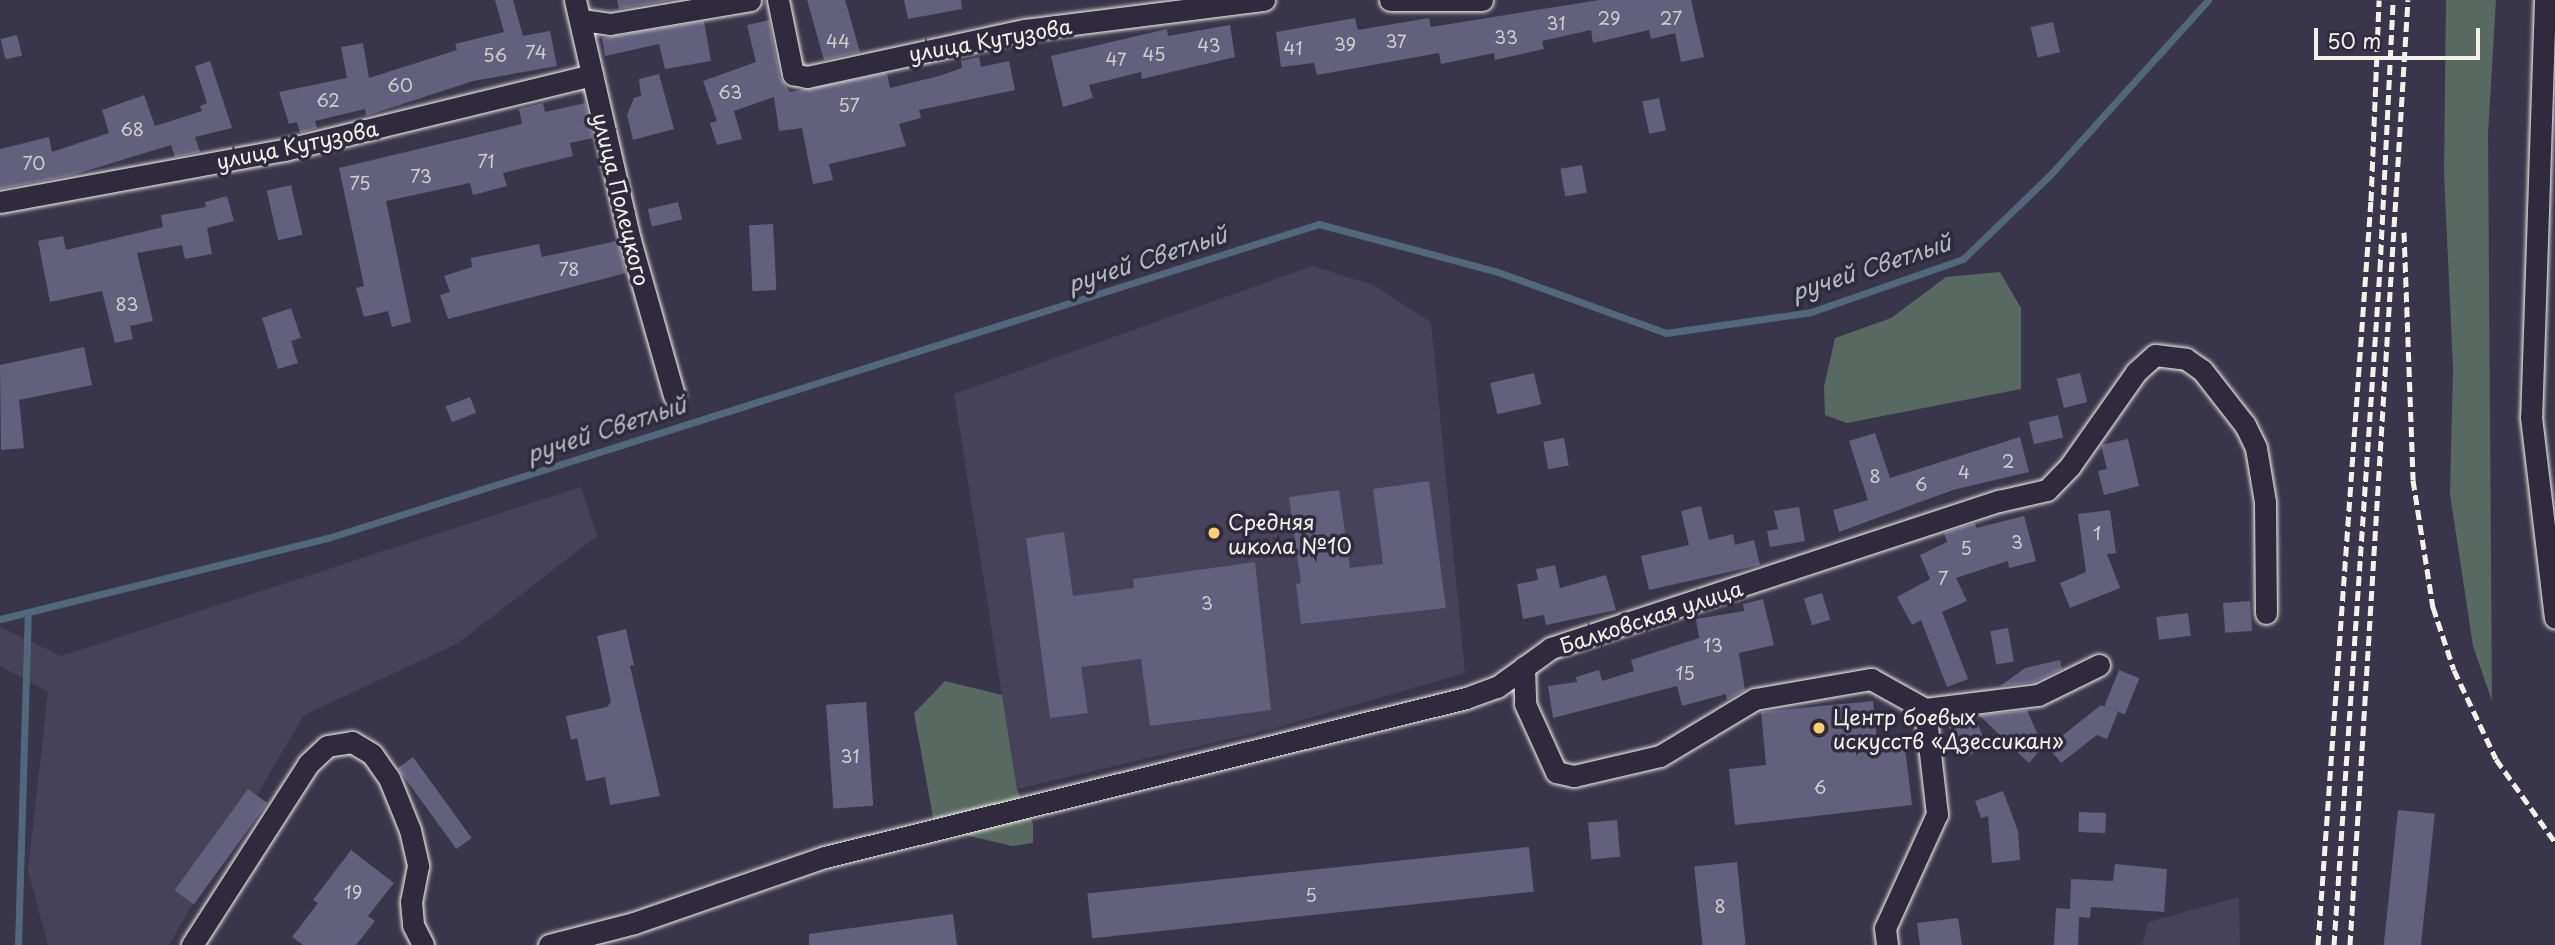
<!DOCTYPE html>
<meta charset="utf-8">
<style>
body{margin:0}
#map{position:relative;width:2555px;height:945px;overflow:hidden;background:#39354a;font-family:"Playpen Sans",sans-serif}
div>[style]{position:absolute}
.built>*{inset:0;background:#454259}
.green>*{inset:0;background:#586961}
.stream>*{height:7px;margin:-3.5px;padding:0 3.5px;transform-origin:3.5px;border-radius:3.5px;background:#51677c}
.building>*{inset:0;background:#62607d;transform-origin:0 0}
.roads{filter:drop-shadow(0 0 2px #f4f1e8) drop-shadow(0 0 2px #f4f1e8)}
.minor>*{height:21px;margin:-10.5px;padding:0 10.5px;transform-origin:10.5px;border-radius:10.5px;background:#2f2a3d}
.rail>*{height:5px;margin-top:-2.5px;transform-origin:0;background:repeating-linear-gradient(90deg,#f4f1e8 0 10px,transparent 0 15px)}
.dots>*{width:19px;height:19px;translate:-50% -50%;box-sizing:border-box;border:4px solid #2f2a3d;border-radius:50%}
span{translate:-50% -50%;white-space:nowrap;text-align:center;line-height:1.15;-webkit-text-stroke:7px #2f2a3d;paint-order:stroke}
.number-label{font-size:18px;color:#d0cdcd}
.number-label span{-webkit-text-stroke-width:0}
.street-label{font-size:21px;color:#f4f1e8}
.poi-label{font-size:21px;color:#f4f1e8}
.left{translate:0 -50%;text-align:left}
.water-label{font-size:23px;color:#b3babd;font-style:italic}
.scale{position:absolute;left:2314px;top:28px;width:166px;height:32px;box-sizing:border-box;border:4px solid #f4f1e8;border-top:0;padding-left:9px;font-size:21px;line-height:24px;white-space:nowrap;color:#f4f1e8;-webkit-text-stroke:5px #2f2a3d;paint-order:stroke}
</style>
<div id="map">
<div class="built">
<i style="clip-path:polygon(1312px 266px,1374px 285px,1431px 322px,1465px 673px,1268px 730px,1017px 789px,954px 394px)"></i>
<i style="clip-path:polygon(581px 487px,597px 536px,457px 644px,304px 715px,169px 945px,48px 945px,28px 871px,48px 692px,0 666px,0 627px,61px 656px)"></i>
<i style="clip-path:polygon(2239px 897px,2240px 945px,2142px 945px,2148px 922px)"></i>
</div>
<div class="green">
<i style="clip-path:polygon(2446px 0,2496px 0,2488px 134px,2492px 701px,2473px 646px,2450px 494px,2453px 367px,2444px 173px)"></i>
<i style="clip-path:polygon(2000px 272px,2021px 308px,2021px 389px,1847px 423px,1825px 415px,1824px 387px,1835px 338px,1891px 318px,1946px 277px)"></i>
<i style="clip-path:polygon(945px 681px,1002px 695px,1017px 789px,1033px 824px,1033px 843px,1012px 846px,935px 828px,914px 713px)"></i>
</div>
<div class="stream">
<i style="left:0;top:619px;width:341px;rotate:-13.9deg"></i>
<i style="left:331px;top:537px;width:1036px;rotate:-17.58deg"></i>
<i style="left:1319px;top:224px;width:182px;rotate:15deg"></i>
<i style="left:1495px;top:271px;width:182px;rotate:19.9deg"></i>
<i style="left:1666px;top:333px;width:147px;rotate:-8.2deg"></i>
<i style="left:1811px;top:312px;width:161px;rotate:-19.2deg"></i>
<i style="left:1963px;top:259px;width:121px;rotate:-44deg"></i>
<i style="left:2050px;top:175px;width:236px;rotate:-47.9deg"></i>
<i style="left:18px;top:945px;width:333px;rotate:-88.3deg"></i>
</div>
<div class="building">
<i style="clip-path:polygon(495px 0,513px 0,523px 36px,550px 31px,557px 66px,473px 81px,366px 116px,365px 109px,315px 121px,317px 128px,300px 133px,297px 122px,289px 124px,279px 92px,347px 78px,341px 47px,363px 43px,369px 78px,457px 50px,455px 44px,504px 32px)"></i>
<i style="clip-path:polygon(617px 0,672px 0,619px 9px)"></i>
<i style="clip-path:polygon(807px 0,845px 0,860px 52px,824px 60px)"></i>
<i style="clip-path:polygon(904px 0,961px 0,962px 9px,908px 19px)"></i>
<i style="clip-path:polygon(1599px 0,1691px 0,1704px 57px,1681px 62px,1675px 33px,1651px 39px,1649px 30px,1593px 43px,1591px 30px,1542px 41px,1544px 49px,1495px 60px,1494px 53px,1441px 64px,1439px 53px,1317px 75px,1314px 63px,1281px 67px,1276px 32px,1355px 18px,1358px 30px,1429px 18px,1431px 27px)"></i>
<i style="clip-path:polygon(769px 20px,780px 77px,790px 92px,887px 73px,890px 88px,939px 76px,962px 68px,961px 61px,979px 57px,981px 67px,1009px 61px,1015px 90px,919px 110px,921px 118px,899px 124px,906px 146px,829px 164px,833px 180px,813px 184px,802px 128px,779px 131px,774px 97px,734px 111px,742px 139px,717px 145px,710px 123px,717px 121px,703px 81px,756px 62px,747px 25px)"></i>
<i style="clip-path:polygon(704px 21px,711px 61px,665px 69px,659px 44px,605px 56px,602px 38px)"></i>
<i style="left:2053px;top:22px;width:31px;height:23px;rotate:77deg"></i>
<i style="clip-path:polygon(1230px 25px,1235px 57px,1142px 79px,1141px 72px,1089px 85px,1093px 98px,1063px 107px,1051px 56px,1167px 29px,1168px 36px)"></i>
<i style="left:17px;top:35px;width:21px;height:17px;rotate:76deg"></i>
<i style="clip-path:polygon(210px 61px,232px 128px,195px 137px,200px 152px,175px 157px,171px 145px,73px 175px,0 189px,0 149px,49px 137px,52px 152px,109px 133px,102px 110px,144px 95px,155px 126px,202px 111px,200px 106px,207px 103px,195px 66px)"></i>
<i style="clip-path:polygon(659px 74px,674px 129px,633px 140px,627px 115px,634px 98px,641px 96px,639px 79px)"></i>
<i style="left:1659px;top:98px;width:33px;height:17px;rotate:78deg"></i>
<i style="clip-path:polygon(543px 103px,545px 112px,585px 103px,593px 138px,570px 143px,573px 156px,503px 173px,507px 186px,473px 195px,470px 183px,386px 201px,411px 322px,392px 327px,388px 311px,364px 317px,356px 288px,364px 286px,339px 168px,522px 124px,519px 109px)"></i>
<i style="left:1582px;top:165px;width:28px;height:22px;rotate:80deg"></i>
<i style="left:291px;top:185px;width:51px;height:25px;rotate:77deg"></i>
<i style="clip-path:polygon(227px 196px,234px 221px,207px 228px,212px 254px,185px 259px,182px 245px,137px 253px,153px 321px,130px 326px,133px 339px,115px 343px,102px 291px,50px 302px,38px 241px,63px 236px,66px 250px,163px 227px,161px 215px,206px 207px,205px 202px)"></i>
<i style="left:678px;top:202px;width:18px;height:31px;rotate:77deg"></i>
<i style="left:773px;top:224px;width:66px;height:24px;rotate:87deg"></i>
<i style="clip-path:polygon(617px 241px,626px 273px,448px 319px,440px 295px,450px 292px,444px 276px,472px 267px,471px 258px,539px 244px,542px 257px)"></i>
<i style="clip-path:polygon(291px 308px,301px 338px,291px 341px,298px 363px,278px 369px,262px 318px)"></i>
<i style="clip-path:polygon(84px 347px,92px 385px,19px 400px,24px 448px,1px 450px,0 365px)"></i>
<i style="left:1534px;top:373px;width:32px;height:45px;rotate:77deg"></i>
<i style="left:2080px;top:373px;width:30px;height:24px;rotate:76deg"></i>
<i style="left:470px;top:397px;width:17px;height:26px;rotate:69deg"></i>
<i style="left:2058px;top:415px;width:23px;height:30px;rotate:77deg"></i>
<i style="clip-path:polygon(1875px 433px,1890px 478px,2020px 437px,2029px 472px,1953px 490px,1839px 532px,1833px 510px,1868px 500px,1849px 441px)"></i>
<i style="left:1564px;top:438px;width:28px;height:21px;rotate:80deg"></i>
<i style="clip-path:polygon(2128px 439px,2139px 486px,2104px 495px,2098px 471px,2107px 469px,2101px 445px)"></i>
<i style="clip-path:polygon(1429px 481px,1446px 608px,1301px 624px,1296px 584px,1301px 583px,1289px 497px,1339px 490px,1350px 568px,1383px 564px,1373px 489px)"></i>
<i style="clip-path:polygon(1701px 506px,1709px 540px,1733px 534px,1735px 545px,1754px 540px,1760px 565px,1649px 590px,1641px 556px,1689px 545px,1681px 511px)"></i>
<i style="clip-path:polygon(1799px 507px,1805px 541px,1770px 547px,1767px 531px,1778px 529px,1774px 511px)"></i>
<i style="clip-path:polygon(2110px 510px,2116px 553px,2107px 554px,2120px 588px,2070px 608px,2060px 583px,2086px 572px,2078px 514px)"></i>
<i style="clip-path:polygon(2024px 516px,2036px 561px,2009px 568px,2008px 561px,1956px 578px,1967px 601px,1942px 612px,1968px 679px,1947px 687px,1921px 620px,1912px 625px,1897px 597px,1930px 579px,1920px 555px,1947px 542px,1944px 533px,1975px 523px,1976px 528px)"></i>
<i style="clip-path:polygon(1064px 532px,1073px 596px,1134px 588px,1133px 579px,1255px 562px,1271px 710px,1150px 726px,1141px 659px,1081px 667px,1088px 713px,1050px 718px,1026px 538px)"></i>
<i style="clip-path:polygon(1555px 565px,1560px 588px,1606px 575px,1616px 610px,1546px 625px,1544px 615px,1523px 619px,1517px 584px,1538px 580px,1536px 569px)"></i>
<i style="left:1822px;top:593px;width:28px;height:19px;rotate:73deg"></i>
<i style="clip-path:polygon(1763px 599px,1774px 645px,1739px 653px,1745px 690px,1727px 700px,1726px 694px,1682px 706px,1677px 686px,1553px 718px,1548px 686px,1577px 682px,1576px 677px,1599px 670px,1602px 681px,1634px 671px,1631px 660px,1699px 638px,1696px 619px,1744px 611px,1743px 604px)"></i>
<i style="left:2250px;top:601px;width:30px;height:27px;rotate:86deg"></i>
<i style="left:2188px;top:613px;width:23px;height:32px;rotate:83deg"></i>
<i style="left:2008px;top:628px;width:34px;height:18px;rotate:80deg"></i>
<i style="clip-path:polygon(626px 629px,634px 665px,630px 666px,660px 796px,610px 805px,605px 777px,586px 781px,577px 738px,571px 740px,566px 716px,607px 707px,611px 702px,597px 636px)"></i>
<i style="clip-path:polygon(2060px 660px,2062px 669px,2034px 682px,2000px 686px,2025px 668px)"></i>
<i style="left:2119px;top:670px;width:22px;height:39px;rotate:22deg"></i>
<i style="clip-path:polygon(1873px 701px,1878px 752px,1905px 748px,1912px 805px,1735px 825px,1729px 769px,1766px 765px,1761px 712px)"></i>
<i style="left:866px;top:702px;width:104px;height:40px;rotate:86deg"></i>
<i style="clip-path:polygon(2101px 705px,2118px 712px,2107px 739px,2097px 735px,2061px 763px,2048px 747px)"></i>
<i style="clip-path:polygon(2027px 710px,2043px 747px,2029px 763px,1979px 715px)"></i>
<i style="clip-path:polygon(1975px 716px,1985px 743px,1969px 756px,1948px 726px,1959px 718px)"></i>
<i style="left:413px;top:757px;width:100px;height:19px;rotate:54deg"></i>
<i style="left:248px;top:789px;width:24px;height:125px;rotate:36deg"></i>
<i style="clip-path:polygon(2003px 791px,2018px 831px,2020px 860px,1992px 863px,1988px 816px,1981px 818px,1975px 801px)"></i>
<i style="left:2398px;top:810px;width:37px;height:136px;rotate:6deg"></i>
<i style="left:2079px;top:812px;width:27px;height:20px;rotate:2deg"></i>
<i style="left:1617px;top:820px;width:37px;height:29px;rotate:85deg"></i>
<i style="left:1529px;top:847px;width:45px;height:444px;rotate:84deg"></i>
<i style="clip-path:polygon(351px 850px,394px 883px,368px 916px,375px 921px,356px 945px,303px 945px,292px 937px,318px 903px,313px 900px)"></i>
<i style="left:1737px;top:862px;width:83px;height:43px;rotate:84deg"></i>
<i style="clip-path:polygon(2115px 864px,2167px 869px,2164px 912px,2091px 907px,2090px 918px,2079px 917px,2078px 945px,2054px 945px,2056px 908px,2070px 909px,2071px 879px,2113px 881px)"></i>
<i style="clip-path:polygon(953px 914px,957px 945px,809px 945px,809px 934px)"></i>
<i style="clip-path:polygon(1958px 918px,1962px 945px,1920px 945px,1917px 923px)"></i>
</div>
<div class="roads">
<div class="minor">
<i style="left:575px;top:0;width:246px;rotate:77.1deg"></i>
<i style="left:630px;top:240px;width:162px;rotate:74.2deg"></i>
<i style="left:778px;top:0;width:76px;rotate:78.5deg"></i>
<i style="left:793px;top:74px;width:14px;rotate:12deg"></i>
<i style="left:807px;top:77px;width:223px;rotate:-12.2deg"></i>
<i style="left:1025px;top:30px;width:241px;rotate:-7.2deg"></i>
<i style="left:1390px;top:0;width:92px"></i>
<i style="left:2545px;top:0;width:417px;rotate:91.9deg"></i>
<i style="left:2531px;top:417px;width:202px;rotate:83.2deg"></i>
<i style="left:582px;top:20px;width:28px;rotate:8deg"></i>
<i style="left:610px;top:24px;width:142px;rotate:-9.7deg"></i>
<i style="left:0;top:202px;width:289px;rotate:-10.4deg"></i>
<i style="left:284px;top:150px;width:317px;rotate:-13.7deg"></i>
<i style="left:1524px;top:667px;width:37px;rotate:88deg"></i>
<i style="left:1525px;top:704px;width:75px;rotate:65.5deg"></i>
<i style="left:1556px;top:772px;width:18px;rotate:13deg"></i>
<i style="left:1574px;top:776px;width:88px;rotate:-13.1deg"></i>
<i style="left:1660px;top:756px;width:111px;rotate:-31deg"></i>
<i style="left:1755px;top:699px;width:118px;rotate:-9.8deg"></i>
<i style="left:1871px;top:679px;width:62px;rotate:29.1deg"></i>
<i style="left:1925px;top:709px;width:106px;rotate:83.5deg"></i>
<i style="left:1937px;top:814px;width:125px;rotate:114.5deg"></i>
<i style="left:1885px;top:928px;width:17px;rotate:83deg"></i>
<i style="left:1925px;top:709px;width:114px;rotate:-7.1deg"></i>
<i style="left:2038px;top:695px;width:68px;rotate:-26.2deg"></i>
<i style="left:192px;top:945px;width:215px;rotate:-57.3deg"></i>
<i style="left:308px;top:764px;width:26px;rotate:-43deg"></i>
<i style="left:327px;top:746px;width:25px;rotate:-9deg"></i>
<i style="left:352px;top:742px;width:23px;rotate:31deg"></i>
<i style="left:372px;top:754px;width:29px;rotate:55deg"></i>
<i style="left:389px;top:778px;width:56px;rotate:68deg"></i>
<i style="left:410px;top:830px;width:37px;rotate:77deg"></i>
<i style="left:418px;top:866px;width:36px;rotate:101deg"></i>
<i style="left:411px;top:901px;width:24px;rotate:85deg"></i>
<i style="left:413px;top:925px;width:22px;rotate:63deg"></i>
<i style="left:549px;top:945px;width:88px;rotate:-14.5deg"></i>
<i style="left:634px;top:923px;width:202px;rotate:-19.1deg"></i>
<i style="left:825px;top:857px;width:660px;rotate:-13.93deg"></i>
<i style="left:1466px;top:698px;width:33px;rotate:-20deg"></i>
<i style="left:1497px;top:687px;width:67px;rotate:-35.8deg"></i>
<i style="left:1551px;top:648px;width:472px;rotate:-18.2deg"></i>
<i style="left:1999px;top:501px;width:49px;rotate:-12.9deg"></i>
<i style="left:2047px;top:490px;width:33px;rotate:-46deg"></i>
<i style="left:2070px;top:466px;width:115px;rotate:-54.9deg"></i>
<i style="left:2136px;top:372px;width:25px;rotate:-42deg"></i>
<i style="left:2155px;top:355px;width:31px;rotate:7deg"></i>
<i style="left:2186px;top:359px;width:19px;rotate:35deg"></i>
<i style="left:2202px;top:370px;width:70px;rotate:52deg"></i>
<i style="left:2245px;top:425px;width:25px;rotate:64deg"></i>
<i style="left:2256px;top:448px;width:55px;rotate:80.5deg"></i>
<i style="left:2265px;top:502px;width:111px;rotate:89.5deg"></i>
</div>
</div>
<div class="rail">
<i style="left:2404px;top:232px;width:248px;rotate:87.9deg"></i>
<i style="left:2413px;top:480px;width:129px;rotate:81.1deg"></i>
<i style="left:2433px;top:607px;width:66px;rotate:71.6deg"></i>
<i style="left:2454px;top:670px;width:98px;rotate:64.7deg"></i>
<i style="left:2496px;top:759px;width:102px;rotate:54.6deg"></i>
<i style="left:2318px;top:945px;width:746px;rotate:-85.93deg"></i>
<i style="left:2371px;top:201px;width:201px;rotate:-87.7deg"></i>
<i style="left:2334px;top:945px;width:678px;rotate:-86.11deg"></i>
<i style="left:2380px;top:269px;width:269px;rotate:-87.2deg"></i>
<i style="left:2350px;top:945px;width:947px;rotate:-86.49deg"></i>
</div>
<div class="dots">
<i style="left:1214px;top:533px;background:#ffd166"></i>
<i style="left:1819px;top:728px;background:#ffd166"></i>
</div>
<div class="number-label">
<span style="left:1609px;top:18px">29</span>
<span style="left:1671px;top:18px">27</span>
<span style="left:1556px;top:23px">31</span>
<span style="left:1506px;top:37px">33</span>
<span style="left:838px;top:41px">44</span>
<span style="left:1396px;top:41px">37</span>
<span style="left:1345px;top:44px">39</span>
<span style="left:1209px;top:45px">43</span>
<span style="left:1293px;top:48px">41</span>
<span style="left:536px;top:52px">74</span>
<span style="left:1154px;top:54px">45</span>
<span style="left:495px;top:55px">56</span>
<span style="left:1116px;top:59px">47</span>
<span style="left:400px;top:85px">60</span>
<span style="left:730px;top:92px">63</span>
<span style="left:328px;top:100px">62</span>
<span style="left:849px;top:105px">57</span>
<span style="left:132px;top:129px">68</span>
<span style="left:486px;top:161px">71</span>
<span style="left:34px;top:163px">70</span>
<span style="left:421px;top:176px">73</span>
<span style="left:360px;top:183px">75</span>
<span style="left:569px;top:269px">78</span>
<span style="left:127px;top:304px">83</span>
<span style="left:2008px;top:461px">2</span>
<span style="left:1964px;top:472px">4</span>
<span style="left:1875px;top:476px">8</span>
<span style="left:1921px;top:484px">6</span>
<span style="left:2097px;top:533px">1</span>
<span style="left:2017px;top:542px">3</span>
<span style="left:1966px;top:548px">5</span>
<span style="left:1943px;top:578px">7</span>
<span style="left:1207px;top:603px">3</span>
<span style="left:1713px;top:645px">13</span>
<span style="left:1685px;top:673px">15</span>
<span style="left:850px;top:756px">31</span>
<span style="left:1820px;top:787px">6</span>
<span style="left:353px;top:892px">19</span>
<span style="left:1311px;top:895px">5</span>
<span style="left:1720px;top:906px">8</span>
</div>
<div class="street-label">
<span style="left:990px;top:39px;rotate:-10deg">улица Кутузова</span>
<span style="left:297px;top:144px;rotate:-12deg">улица Кутузова</span>
<span style="left:622px;top:199px;rotate:76deg">улица Полецкого</span>
<span style="left:1651px;top:616px;rotate:-18deg">Балковская улица</span>
</div>
<div class="poi-label">
<span class="left" style="left:1228px;top:533px">Средняя<br>школа №10</span>
<span class="left" style="left:1833px;top:728px">Центр боевых<br>искусств «Дзессикан»</span>
</div>
<div class="water-label">
<span style="left:1147px;top:259px;rotate:-18deg">ручей Светлый</span>
<span style="left:1871px;top:267px;rotate:-18deg">ручей Светлый</span>
<span style="left:606px;top:429px;rotate:-18deg">ручей Светлый</span>
</div>
<div class="scale">50 m</div>
</div>
